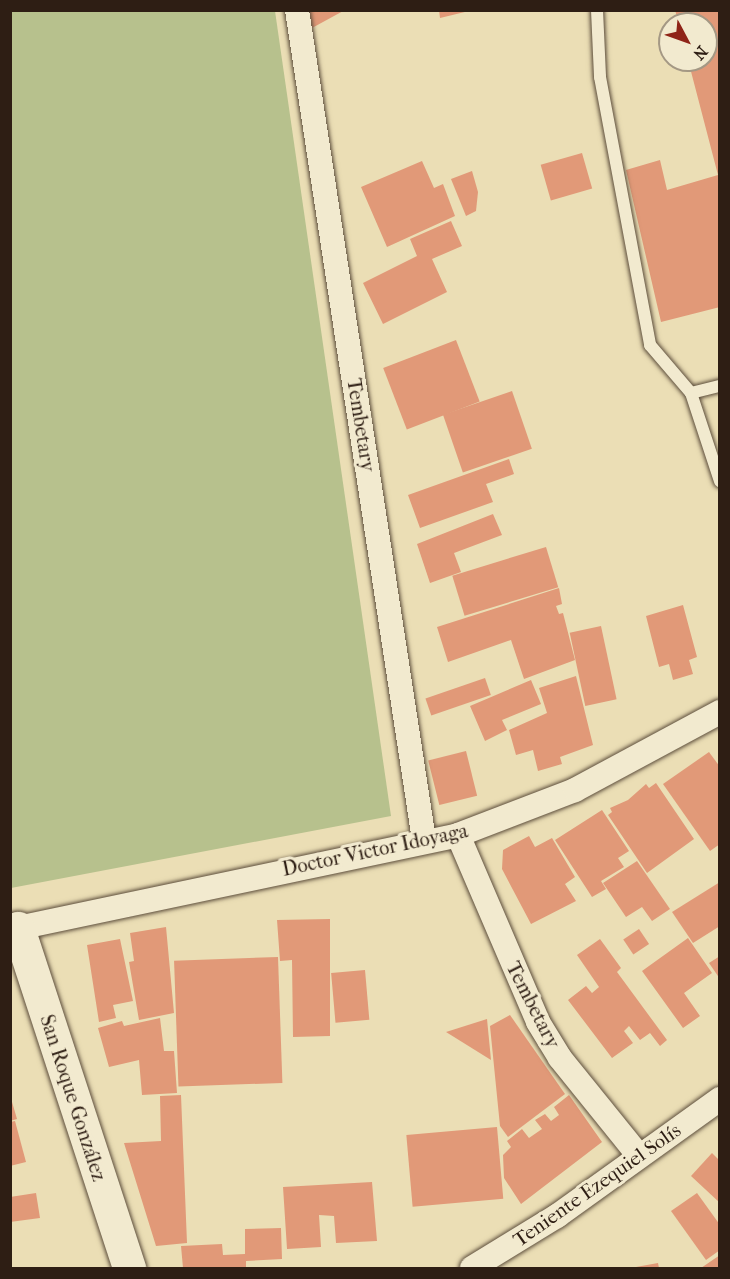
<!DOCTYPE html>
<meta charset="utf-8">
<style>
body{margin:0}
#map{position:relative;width:730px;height:1279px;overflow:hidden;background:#ebdeb5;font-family:"IM FELL French Canon",serif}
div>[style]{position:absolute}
.green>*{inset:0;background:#b7c18d}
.building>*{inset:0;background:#e19978;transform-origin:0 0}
.roads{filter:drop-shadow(0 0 2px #5d4e3c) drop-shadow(0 0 2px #5d4e3c)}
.lane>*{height:12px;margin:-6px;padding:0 6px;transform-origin:6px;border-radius:6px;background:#f2eacf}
.street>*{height:24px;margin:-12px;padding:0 12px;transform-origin:12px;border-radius:12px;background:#f2eacf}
.secondary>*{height:33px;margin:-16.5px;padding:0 16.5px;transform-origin:16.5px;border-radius:16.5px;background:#f2eacf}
span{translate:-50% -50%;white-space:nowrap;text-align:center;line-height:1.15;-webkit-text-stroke:6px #f2eacf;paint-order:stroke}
.street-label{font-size:20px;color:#2e1e14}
.frame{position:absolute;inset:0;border:12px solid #2e1e14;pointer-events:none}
.north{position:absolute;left:658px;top:12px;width:60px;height:60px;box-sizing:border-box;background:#f2eacf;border:2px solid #a49884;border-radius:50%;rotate:131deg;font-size:16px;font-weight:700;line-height:24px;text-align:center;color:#2e1e14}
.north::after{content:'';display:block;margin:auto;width:21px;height:27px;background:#8f2418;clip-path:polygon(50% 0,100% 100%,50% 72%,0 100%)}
</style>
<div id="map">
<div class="green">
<i style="clip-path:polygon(11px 10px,275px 11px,391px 816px,11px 888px)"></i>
</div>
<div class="building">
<i style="clip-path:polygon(309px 10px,345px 10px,312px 28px)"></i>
<i style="clip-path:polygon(439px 10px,469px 10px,469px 11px,440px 18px)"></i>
<i style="clip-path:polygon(675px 10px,720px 10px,720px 307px,661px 322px,626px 170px,660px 160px,667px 190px,718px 175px,688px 60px,706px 60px,706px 24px,679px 24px)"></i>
<i style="left:582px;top:153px;width:37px;height:43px;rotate:74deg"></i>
<i style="clip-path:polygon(422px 161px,434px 188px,443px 184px,455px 216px,387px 247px,361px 187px)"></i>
<i style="clip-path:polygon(472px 171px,478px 192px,476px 211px,466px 216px,451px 179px)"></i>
<i style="clip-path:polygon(451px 221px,462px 246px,432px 259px,447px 292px,383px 324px,363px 283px,417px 256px,410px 239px)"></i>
<i style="left:456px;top:340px;width:66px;height:78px;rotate:69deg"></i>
<i style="left:512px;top:391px;width:61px;height:73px;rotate:71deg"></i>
<i style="clip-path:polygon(509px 459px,514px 474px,486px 484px,493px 502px,420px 528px,408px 495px)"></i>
<i style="clip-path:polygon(493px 514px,502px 535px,454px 553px,461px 572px,430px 583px,417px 544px)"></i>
<i style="left:546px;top:547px;width:42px;height:98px;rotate:73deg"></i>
<i style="clip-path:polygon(559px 588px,562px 604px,556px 606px,559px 614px,563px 613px,575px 660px,524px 679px,511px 640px,448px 662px,437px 627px)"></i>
<i style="clip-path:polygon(683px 605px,697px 657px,689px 660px,693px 674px,673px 680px,669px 664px,659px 667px,646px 616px)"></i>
<i style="left:601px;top:626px;width:75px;height:32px;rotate:78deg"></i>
<i style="clip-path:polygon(576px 676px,593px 745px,560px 757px,562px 764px,538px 771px,533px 750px,516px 755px,509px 730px,547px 713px,539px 688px)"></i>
<i style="left:485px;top:678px;width:18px;height:63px;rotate:71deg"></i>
<i style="clip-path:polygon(531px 680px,541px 704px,502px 720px,507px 730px,485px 741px,470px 706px)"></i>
<i style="left:466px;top:751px;width:46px;height:39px;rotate:76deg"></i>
<i style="clip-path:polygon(709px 752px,720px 767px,720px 844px,710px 851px,663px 784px)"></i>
<i style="clip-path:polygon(656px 783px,694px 839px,647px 873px,608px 815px,612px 812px,610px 808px,628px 800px,646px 784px,649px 788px)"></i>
<i style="clip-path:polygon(602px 810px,629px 851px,618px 858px,624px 867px,601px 881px,606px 889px,592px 897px,555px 840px)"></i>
<i style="clip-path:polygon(529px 836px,535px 847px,552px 838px,575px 877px,565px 884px,576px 901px,531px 924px,502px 869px,503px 850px)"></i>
<i style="clip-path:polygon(637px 861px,670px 909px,652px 921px,642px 907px,626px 917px,603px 883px)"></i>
<i style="clip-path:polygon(720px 882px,720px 926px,693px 943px,672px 912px)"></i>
<i style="clip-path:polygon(330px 919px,330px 1036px,293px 1037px,292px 960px,280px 961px,277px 920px)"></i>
<i style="clip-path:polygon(166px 927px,174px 1013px,139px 1020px,129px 962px,134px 961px,130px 933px)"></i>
<i style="left:639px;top:929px;width:18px;height:19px;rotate:56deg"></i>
<i style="clip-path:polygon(688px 938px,712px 973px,684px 993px,700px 1016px,683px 1028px,642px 971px)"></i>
<i style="clip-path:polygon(120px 939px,133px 1001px,113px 1005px,116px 1018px,99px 1022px,87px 945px)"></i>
<i style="clip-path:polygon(600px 939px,621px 968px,617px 972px,667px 1040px,660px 1046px,650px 1033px,640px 1040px,629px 1026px,624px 1031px,633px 1043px,612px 1058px,568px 1000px,586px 986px,592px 993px,599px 987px,577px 955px)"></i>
<i style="clip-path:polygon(720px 956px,720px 979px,709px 963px)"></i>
<i style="left:278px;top:957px;width:126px;height:104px;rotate:88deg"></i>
<i style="left:365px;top:970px;width:50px;height:34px;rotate:85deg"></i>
<i style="clip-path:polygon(510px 1015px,565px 1094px,508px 1137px,500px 1126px,490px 1026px)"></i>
<i style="clip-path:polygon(160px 1018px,164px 1051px,174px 1051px,177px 1093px,142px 1095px,139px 1060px,109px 1067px,98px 1028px,122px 1021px,124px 1026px)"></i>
<i style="clip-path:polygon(487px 1019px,491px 1060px,446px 1032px)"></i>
<i style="clip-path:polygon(10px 1095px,17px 1119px,10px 1121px)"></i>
<i style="clip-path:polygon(181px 1095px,187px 1243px,156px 1246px,124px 1143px,161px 1141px,160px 1096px)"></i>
<i style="clip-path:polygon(569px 1095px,602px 1142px,521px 1204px,504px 1178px,503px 1155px,511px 1147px,507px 1141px,522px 1129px,529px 1138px,542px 1129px,535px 1120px,545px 1114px,551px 1121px,559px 1115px,554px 1107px)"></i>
<i style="clip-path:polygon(15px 1121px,26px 1162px,10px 1166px,10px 1122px)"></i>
<i style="left:497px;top:1127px;width:72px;height:91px;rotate:85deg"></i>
<i style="clip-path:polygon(712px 1153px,720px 1161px,720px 1203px,691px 1176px)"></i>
<i style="clip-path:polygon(372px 1182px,377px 1241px,336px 1243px,334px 1216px,319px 1215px,321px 1247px,287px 1249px,283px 1187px)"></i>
<i style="clip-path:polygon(36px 1193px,40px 1218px,10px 1222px,10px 1197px)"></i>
<i style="clip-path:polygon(697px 1193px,720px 1225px,720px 1250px,706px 1260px,671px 1211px)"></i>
<i style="clip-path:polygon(281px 1228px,282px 1259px,246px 1261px,246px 1268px,183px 1268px,181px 1246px,222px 1244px,223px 1255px,245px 1254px,245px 1229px)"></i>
<i style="clip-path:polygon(720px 1255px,720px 1268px,701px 1268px)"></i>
<i style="clip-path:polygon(658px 1263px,659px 1268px,636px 1268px,636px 1267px)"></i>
</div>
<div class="roads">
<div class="lane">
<i style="left:597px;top:10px;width:67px;rotate:87.4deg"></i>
<i style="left:600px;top:77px;width:273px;rotate:79.4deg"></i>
<i style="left:650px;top:345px;width:63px;rotate:49.5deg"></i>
<i style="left:691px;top:393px;width:93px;rotate:71.8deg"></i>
<i style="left:691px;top:393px;width:30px;rotate:-14deg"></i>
</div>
<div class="street">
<i style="left:297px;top:10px;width:840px;rotate:81.3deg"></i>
<i style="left:458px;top:835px;width:203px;rotate:66.8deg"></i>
<i style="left:538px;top:1022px;width:42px;rotate:58.6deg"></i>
<i style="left:560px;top:1058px;width:126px;rotate:51.1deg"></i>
<i style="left:18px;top:928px;width:450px;rotate:-11.9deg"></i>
<i style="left:458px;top:835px;width:125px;rotate:-21deg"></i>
<i style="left:575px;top:790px;width:165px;rotate:-28.3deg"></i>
<i style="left:472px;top:1268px;width:100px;rotate:-31.5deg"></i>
<i style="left:557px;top:1216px;width:201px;rotate:-35.7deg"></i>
</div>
<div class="secondary">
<i style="left:10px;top:930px;width:8px;rotate:-14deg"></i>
<i style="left:18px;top:928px;width:358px;rotate:71.9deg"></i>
</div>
</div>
<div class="street-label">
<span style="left:361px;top:425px;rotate:81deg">Tembetary</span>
<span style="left:375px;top:850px;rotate:-12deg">Doctor Victor Idoyaga</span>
<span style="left:533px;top:1005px;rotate:63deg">Tembetary</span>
<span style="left:73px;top:1098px;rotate:72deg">San Roque González</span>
<span style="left:597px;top:1185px;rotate:-35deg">Teniente Ezequiel Solís</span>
</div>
<div class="frame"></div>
<div class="north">N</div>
</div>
